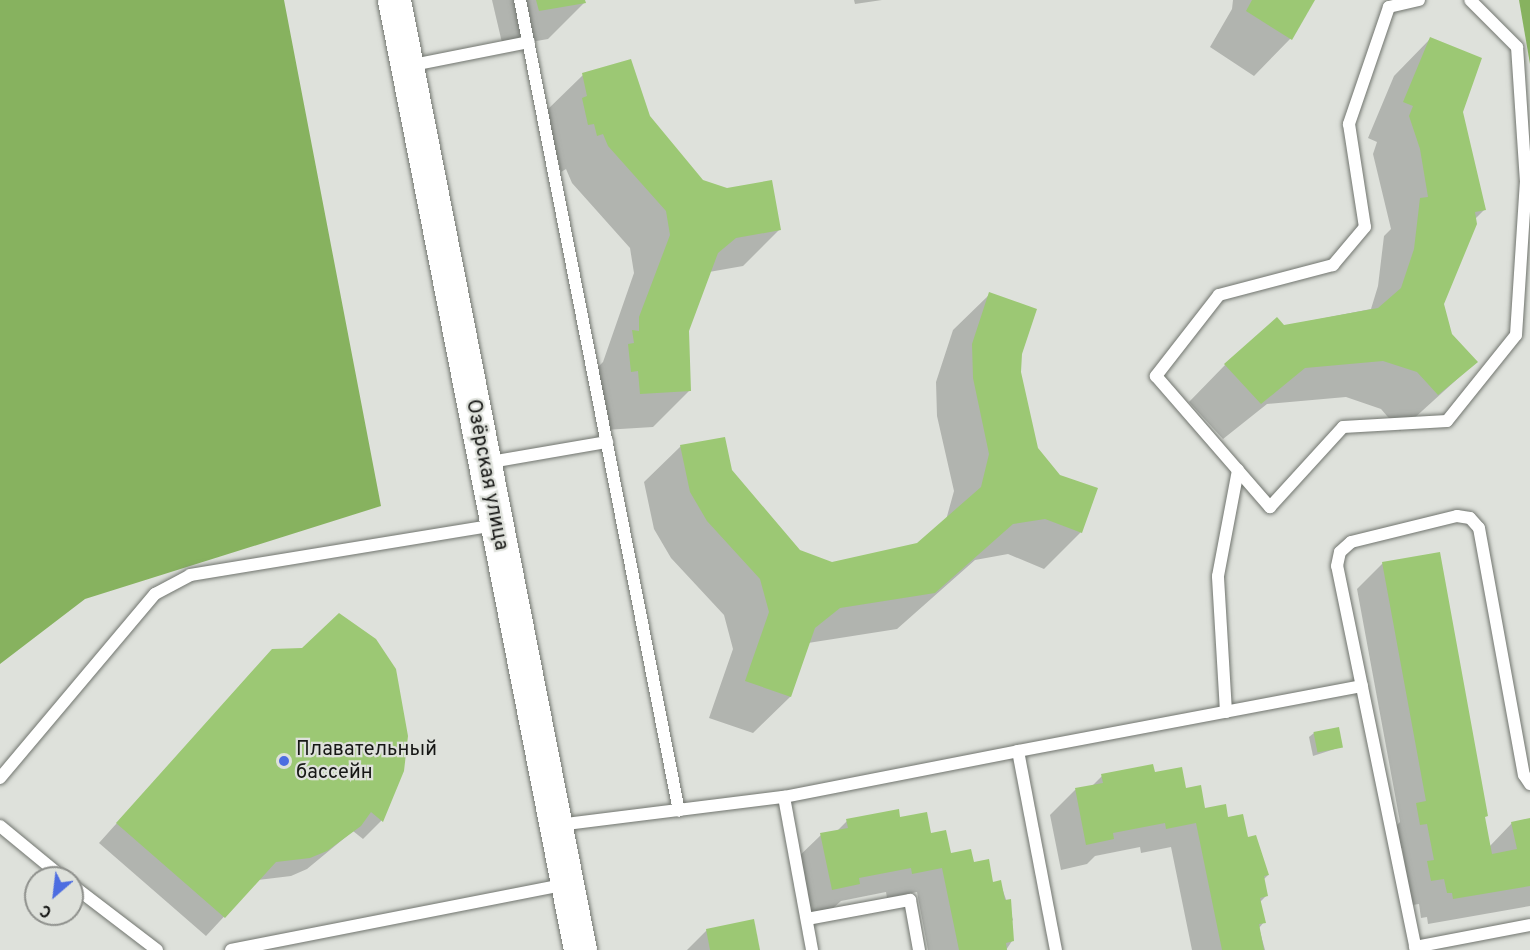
<!DOCTYPE html>
<meta charset="utf-8">
<style>
body{margin:0}
#map{position:relative;width:1530px;height:950px;overflow:hidden;background:#dee1db;font-family:Overpass,sans-serif}
div>[style]{position:absolute}
.forest>*{inset:0;background:#87b25f}
.shadow>*{inset:0;background:#0003}
.building>*{inset:0;background:#9cc874;transform-origin:0 0}
.roads{filter:drop-shadow(0 0 2px #71756f) drop-shadow(0 0 2px #71756f)}
.service>*{height:12px;margin:-6px;padding:0 6px;transform-origin:6px;border-radius:6px;background:#fff}
.secondary>*{height:33px;margin:-16.5px;padding:0 16.5px;transform-origin:16.5px;border-radius:16.5px;background:#fff}
.dots>*{width:16px;height:16px;translate:-50% -50%;box-sizing:border-box;border:3px solid #dee1db;border-radius:50%}
span{translate:-50% -50%;white-space:nowrap;text-align:center;line-height:1.15;-webkit-text-stroke:4.5px #dee1db;paint-order:stroke}
.street-label{font-size:20px;color:#161715}
.poi-label{font-size:20px;color:#161715}
.left{translate:0 -50%;text-align:left}
.north{position:absolute;left:24px;top:866px;width:60px;height:60px;box-sizing:border-box;background:#dee1db;border:2px solid #8e908c;border-radius:50%;rotate:208deg;font-size:16px;font-weight:700;line-height:24px;text-align:center;color:#161715}
.north::after{content:'';display:block;margin:auto;width:21px;height:27px;background:#4d6de1;clip-path:polygon(50% 0,100% 100%,50% 72%,0 100%)}
</style>
<div id="map">
<div class="forest">
<i style="clip-path:polygon(0 0,284px 0,381px 506px,85px 599px,0 664px)"></i>
<i style="clip-path:polygon(1519px 0,1530px 0,1530px 64px)"></i>
</div>
<div class="shadow">
<i style="clip-path:polygon(492px 0,584px 0,584px 3px,548px 39px,503px 47px)"></i>
<i style="clip-path:polygon(854px 0,882px 0,855px 4px)"></i>
<i style="clip-path:polygon(1233px 0,1313px 0,1290px 39px,1254px 76px,1210px 47px,1232px 9px)"></i>
<i style="clip-path:polygon(1430px 39px,1462px 112px,1485px 209px,1475px 219px,1443px 304px,1451px 334px,1476px 362px,1400px 431px,1381px 409px,1346px 397px,1267px 404px,1223px 439px,1189px 402px,1225px 365px,1277px 320px,1284px 326px,1371px 309px,1378px 286px,1384px 236px,1391px 229px,1373px 154px,1377px 142px,1368px 138px,1394px 76px)"></i>
<i style="clip-path:polygon(583px 75px,649px 117px,702px 181px,779px 230px,743px 266px,709px 272px,687px 331px,690px 390px,653px 427px,604px 430px,597px 368px,603px 362px,634px 273px,630px 248px,572px 183px,566px 169px,561px 172px,558px 159px,552px 161px,546px 111px)"></i>
<i style="clip-path:polygon(990px 294px,1021px 354px,1020px 372px,1037px 449px,1081px 532px,1044px 569px,1008px 554px,975px 560px,897px 629px,808px 643px,790px 697px,753px 733px,709px 718px,733px 649px,724px 615px,671px 558px,654px 529px,644px 482px,681px 446px,730px 471px,799px 551px,831px 564px,918px 545px,946px 520px,954px 491px,937px 416px,936px 382px,953px 330px)"></i>
<i style="clip-path:polygon(1383px 563px,1484px 818px,1489px 847px,1512px 823px,1530px 820px,1530px 906px,1428px 924px,1427px 917px,1421px 918px,1419px 904px,1406px 906px,1402px 888px,1408px 882px,1402px 848px,1395px 849px,1392px 830px,1400px 822px,1357px 589px)"></i>
<i style="clip-path:polygon(254px 670px,403px 771px,381px 821px,363px 839px,353px 831px,307px 869px,291px 876px,258px 880px,206px 936px,99px 843px)"></i>
<i style="clip-path:polygon(1314px 733px,1341px 747px,1313px 756px,1309px 737px)"></i>
<i style="clip-path:polygon(1154px 774px,1185px 790px,1204px 810px,1227px 819px,1247px 839px,1268px 875px,1263px 880px,1266px 896px,1260px 902px,1264px 922px,1259px 928px,1265px 950px,1192px 950px,1171px 847px,1141px 853px,1140px 847px,1095px 856px,1087px 864px,1061px 870px,1050px 815px,1075px 790px,1091px 787px,1102px 776px)"></i>
<i style="clip-path:polygon(899px 819px,930px 835px,950px 855px,973px 864px,992px 884px,1000px 882px,1013px 920px,1008px 925px,1012px 941px,1006px 950px,928px 950px,917px 892px,887px 898px,886px 892px,841px 901px,832px 909px,806px 915px,795px 860px,821px 835px,836px 832px,847px 821px)"></i>
<i style="clip-path:polygon(707px 930px,758px 950px,687px 950px)"></i>
</div>
<div class="building">
<i style="clip-path:polygon(536px 0,585px 0,586px 3px,539px 11px)"></i>
<i style="clip-path:polygon(1252px 0,1315px 0,1292px 40px,1246px 11px)"></i>
<i style="clip-path:polygon(1430px 37px,1482px 58px,1463px 112px,1486px 210px,1475px 212px,1477px 224px,1444px 304px,1452px 334px,1478px 362px,1438px 395px,1417px 372px,1383px 361px,1305px 368px,1261px 404px,1224px 364px,1277px 317px,1284px 325px,1378px 308px,1401px 288px,1414px 249px,1420px 198px,1428px 197px,1420px 149px,1409px 116px,1413px 106px,1403px 102px)"></i>
<i style="clip-path:polygon(631px 59px,650px 116px,703px 180px,727px 188px,772px 180px,781px 230px,736px 238px,718px 253px,689px 331px,691px 391px,640px 394px,638px 371px,631px 372px,628px 344px,634px 343px,632px 330px,639px 331px,639px 317px,670px 235px,666px 211px,608px 146px,603px 134px,597px 136px,594px 124px,588px 125px,582px 98px,587px 96px,582px 73px)"></i>
<i style="clip-path:polygon(989px 292px,1037px 309px,1022px 354px,1021px 372px,1038px 448px,1060px 475px,1098px 488px,1082px 533px,1045px 519px,1013px 524px,935px 593px,840px 608px,815px 628px,791px 697px,745px 681px,769px 612px,760px 579px,707px 521px,690px 492px,680px 445px,725px 437px,732px 470px,800px 550px,832px 562px,917px 543px,981px 487px,989px 454px,973px 378px,972px 344px)"></i>
<i style="clip-path:polygon(1440px 552px,1488px 816px,1485px 817px,1492px 854px,1517px 849px,1511px 822px,1530px 818px,1530px 886px,1453px 899px,1452px 893px,1447px 893px,1444px 879px,1431px 881px,1427px 861px,1434px 860px,1427px 824px,1420px 825px,1416px 803px,1426px 801px,1382px 562px)"></i>
<i style="clip-path:polygon(339px 613px,376px 639px,396px 669px,408px 736px,404px 771px,383px 822px,371px 812px,361px 826px,327px 851px,310px 858px,276px 862px,225px 918px,116px 823px,272px 649px,302px 648px)"></i>
<i style="left:1339px;top:727px;width:21px;height:26px;rotate:79deg"></i>
<i style="clip-path:polygon(1153px 764px,1155px 772px,1182px 767px,1186px 788px,1201px 785px,1205px 808px,1226px 804px,1228px 817px,1243px 814px,1248px 837px,1256px 835px,1269px 875px,1264px 876px,1268px 896px,1260px 898px,1266px 923px,1259px 924px,1264px 950px,1222px 950px,1196px 823px,1166px 829px,1165px 823px,1113px 833px,1114px 839px,1086px 845px,1075px 788px,1103px 783px,1101px 774px)"></i>
<i style="clip-path:polygon(899px 809px,900px 817px,927px 812px,931px 833px,946px 830px,951px 853px,971px 849px,974px 862px,989px 859px,993px 882px,1001px 880px,1005px 900px,1011px 899px,1014px 941px,1006px 943px,1007px 950px,959px 950px,942px 868px,912px 874px,911px 868px,859px 878px,860px 884px,832px 890px,820px 833px,848px 828px,846px 819px)"></i>
<i style="clip-path:polygon(754px 919px,760px 950px,710px 950px,706px 929px)"></i>
</div>
<div class="roads">
<div class="service">
<i style="left:520px;top:0;width:826px;rotate:78.91deg"></i>
<i style="left:1419px;top:0;width:31px;rotate:167deg"></i>
<i style="left:1389px;top:7px;width:124px;rotate:108.9deg"></i>
<i style="left:1349px;top:124px;width:104px;rotate:81.2deg"></i>
<i style="left:1365px;top:227px;width:50px;rotate:130.1deg"></i>
<i style="left:1333px;top:265px;width:118px;rotate:165.3deg"></i>
<i style="left:1219px;top:295px;width:103px;rotate:127.9deg"></i>
<i style="left:1156px;top:376px;width:174px;rotate:49deg"></i>
<i style="left:1270px;top:507px;width:108px;rotate:-47.6deg"></i>
<i style="left:1343px;top:427px;width:104px;rotate:-3.3deg"></i>
<i style="left:1447px;top:421px;width:110px;rotate:-51.3deg"></i>
<i style="left:1516px;top:335px;width:153px;rotate:-86.3deg"></i>
<i style="left:1526px;top:182px;width:135px;rotate:-93.8deg"></i>
<i style="left:1517px;top:47px;width:66px;rotate:-135deg"></i>
<i style="left:408px;top:66px;width:123px;rotate:-11.2deg"></i>
<i style="left:485px;top:463px;width:124px;rotate:-9.8deg"></i>
<i style="left:1226px;top:712px;width:136px;rotate:-93.4deg"></i>
<i style="left:1218px;top:576px;width:108px;rotate:-79.3deg"></i>
<i style="left:1018px;top:751px;width:350px;rotate:-10.7deg"></i>
<i style="left:0;top:778px;width:241px;rotate:-49.9deg"></i>
<i style="left:155px;top:594px;width:40px;rotate:-28deg"></i>
<i style="left:190px;top:575px;width:309px;rotate:-9.3deg"></i>
<i style="left:784px;top:797px;width:238px;rotate:-11.1deg"></i>
<i style="left:1018px;top:751px;width:203px;rotate:79.2deg"></i>
<i style="left:558px;top:825px;width:228px;rotate:-7.1deg"></i>
<i style="left:784px;top:797px;width:156px;rotate:79.6deg"></i>
<i style="left:0;top:826px;width:82px;rotate:39.5deg"></i>
<i style="left:72px;top:885px;width:107px;rotate:37.4deg"></i>
<i style="left:807px;top:919px;width:105px;rotate:-10.5deg"></i>
<i style="left:910px;top:900px;width:51px;rotate:79.8deg"></i>
<i style="left:1415px;top:947px;width:117px;rotate:-10.8deg"></i>
<i style="left:231px;top:950px;width:341px;rotate:-11.1deg"></i>
<i style="left:1416px;top:950px;width:392px;rotate:-101.6deg"></i>
<i style="left:1337px;top:566px;width:14px;rotate:-78deg"></i>
<i style="left:1340px;top:552px;width:15px;rotate:-42deg"></i>
<i style="left:1351px;top:542px;width:109px;rotate:-13.8deg"></i>
<i style="left:1457px;top:516px;width:13px;rotate:9deg"></i>
<i style="left:1470px;top:518px;width:13px;rotate:48deg"></i>
<i style="left:1479px;top:528px;width:251px;rotate:79.7deg"></i>
<i style="left:1524px;top:775px;width:11px;rotate:56deg"></i>
</div>
<div class="secondary">
<i style="left:394px;top:0;width:968px;rotate:78.92deg"></i>
</div>
</div>
<div class="dots">
<i style="left:284px;top:761px;background:#4d6de1"></i>
</div>
<div class="street-label">
<span style="left:486px;top:475px;rotate:79deg">Озёрская улица</span>
</div>
<div class="poi-label">
<span class="left" style="left:296px;top:762px">Плавательный<br>бассейн</span>
</div>
<div class="north">С</div>
</div>
